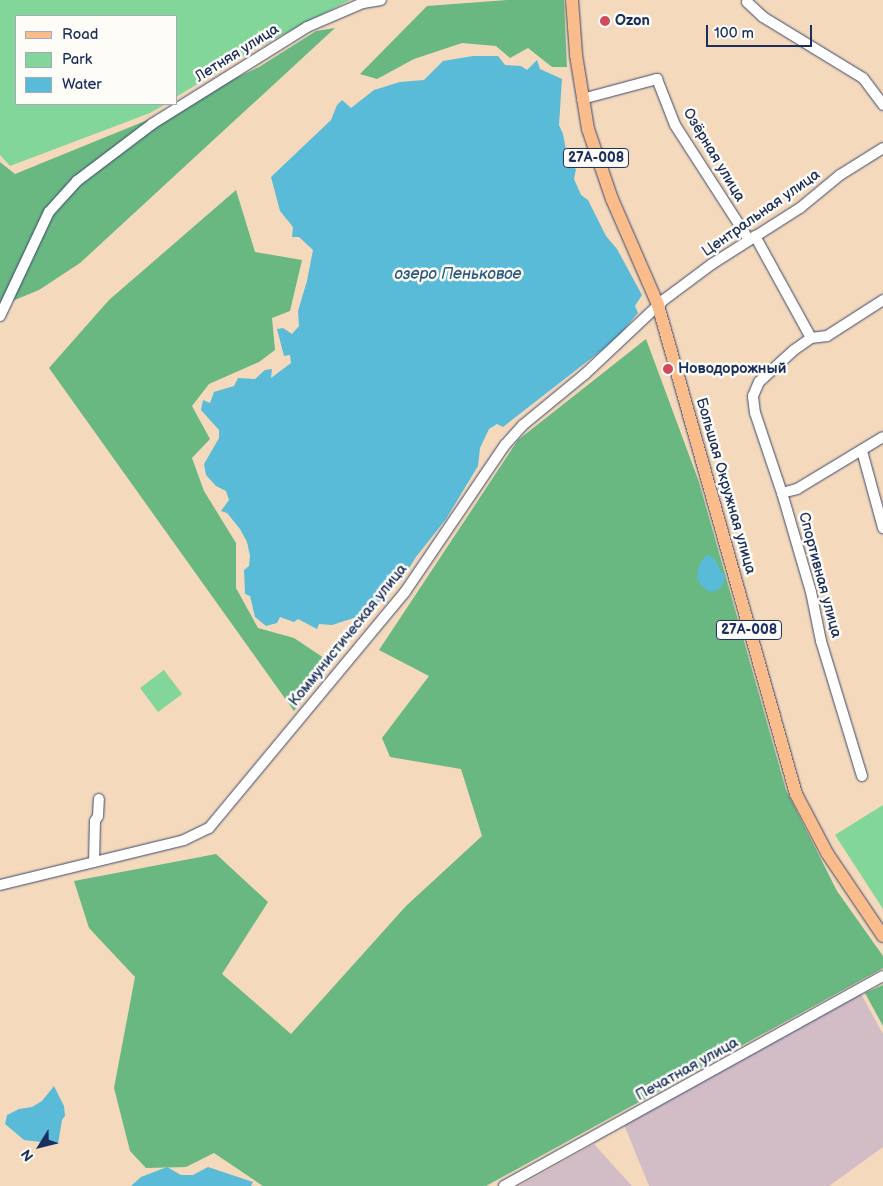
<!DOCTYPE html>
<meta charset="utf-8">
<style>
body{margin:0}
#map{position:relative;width:883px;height:1186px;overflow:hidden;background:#f4d9bc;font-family:"Balsamiq Sans",sans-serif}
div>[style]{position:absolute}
.industrial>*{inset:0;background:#d2bdc6}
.green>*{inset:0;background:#82d699;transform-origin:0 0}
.forest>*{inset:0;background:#69b781}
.water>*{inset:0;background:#59bbd7}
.roads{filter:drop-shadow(0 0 1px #3c486c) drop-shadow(0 0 1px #3c486c)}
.minor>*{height:10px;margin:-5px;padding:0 5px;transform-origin:5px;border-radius:5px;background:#fff}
.major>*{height:12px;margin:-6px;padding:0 6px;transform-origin:6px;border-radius:6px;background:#fabc8b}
.dots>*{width:14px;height:14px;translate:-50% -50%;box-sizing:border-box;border:2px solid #fdfcf7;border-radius:50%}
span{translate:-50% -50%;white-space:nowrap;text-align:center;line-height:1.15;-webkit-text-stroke:5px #fdfcf7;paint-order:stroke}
.shield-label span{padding:1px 4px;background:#fdfcf7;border:1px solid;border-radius:4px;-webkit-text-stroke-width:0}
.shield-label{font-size:14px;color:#1b2f5e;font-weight:700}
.poi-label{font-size:15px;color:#1b2f5e;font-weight:700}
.left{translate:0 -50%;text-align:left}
.street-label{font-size:15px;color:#1b2f5e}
.water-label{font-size:16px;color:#2e5982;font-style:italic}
.legend{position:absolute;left:15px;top:15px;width:162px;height:90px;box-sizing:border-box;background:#fdfcf7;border:1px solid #a3aaba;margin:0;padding:6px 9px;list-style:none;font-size:15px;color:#1b2f5e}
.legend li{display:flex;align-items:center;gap:10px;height:25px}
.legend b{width:25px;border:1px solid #a3aaba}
.north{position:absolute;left:15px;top:1121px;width:50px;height:50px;-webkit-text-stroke:4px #fdfcf7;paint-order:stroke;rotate:234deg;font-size:14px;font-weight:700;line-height:20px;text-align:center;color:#1b2f5e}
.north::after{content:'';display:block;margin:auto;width:18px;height:22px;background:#1b2f5e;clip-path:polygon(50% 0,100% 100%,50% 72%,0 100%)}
.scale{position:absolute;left:706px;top:25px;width:106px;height:22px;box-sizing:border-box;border:2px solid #1b2f5e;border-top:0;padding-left:6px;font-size:15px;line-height:18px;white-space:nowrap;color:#1b2f5e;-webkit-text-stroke:4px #fdfcf7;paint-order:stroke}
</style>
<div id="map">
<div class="industrial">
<i style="clip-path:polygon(861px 994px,883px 1034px,883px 1147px,829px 1186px,649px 1186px,623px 1122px)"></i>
<i style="clip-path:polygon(594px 1144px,632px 1186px,519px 1186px,575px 1155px)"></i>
</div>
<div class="green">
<i style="clip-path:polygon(0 0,350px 0,257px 48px,176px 97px,176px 16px,16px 16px,16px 104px,166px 104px,150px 113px,10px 166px,0 155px)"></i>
<i style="left:164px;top:670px;width:30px;height:30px;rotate:53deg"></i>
<i style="clip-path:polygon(883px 805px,883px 909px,835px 835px)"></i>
</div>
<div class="forest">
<i style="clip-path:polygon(507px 0,564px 0,567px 67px,552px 67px,528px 48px,510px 58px,496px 46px,462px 43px,414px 59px,377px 79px,360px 74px,427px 6px)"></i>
<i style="clip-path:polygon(335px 28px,80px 263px,39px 290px,0 306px,0 162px,15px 174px,145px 121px,259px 67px,316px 31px)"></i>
<i style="clip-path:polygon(236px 190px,255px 252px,302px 260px,290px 311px,272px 318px,275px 350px,259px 362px,209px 384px,192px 406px,210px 439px,192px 458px,204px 491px,236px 543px,236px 588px,258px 628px,294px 638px,330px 662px,294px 711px,49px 368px,109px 300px)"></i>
<i style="clip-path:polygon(646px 339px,699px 482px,786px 790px,837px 891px,883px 956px,883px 968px,486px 1186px,263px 1186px,214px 1153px,186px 1167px,146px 1168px,130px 1151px,114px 1088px,135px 977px,89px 928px,74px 881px,216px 854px,268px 902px,222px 974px,291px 1034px,406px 906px,482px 836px,461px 769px,390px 757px,382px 738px,429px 676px,379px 650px,518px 440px)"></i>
<i style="clip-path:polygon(883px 985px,883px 1026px,865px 993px)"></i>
</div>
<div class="water">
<i style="clip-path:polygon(473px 56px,498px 56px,505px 65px,521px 66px,527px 70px,537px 60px,540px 69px,562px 79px,559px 125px,563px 134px,569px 165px,576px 169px,574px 179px,581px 195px,588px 200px,606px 236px,617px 249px,642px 295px,635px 306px,638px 313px,616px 339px,503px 427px,497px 424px,489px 429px,480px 448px,478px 466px,446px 519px,416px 557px,401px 581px,391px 582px,384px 588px,388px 603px,380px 601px,360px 616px,332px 625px,319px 624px,317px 629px,298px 619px,294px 622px,280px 617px,277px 623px,266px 626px,255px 617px,250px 596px,245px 594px,244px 570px,249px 566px,250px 556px,247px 542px,240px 529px,227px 513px,221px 511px,229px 500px,226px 491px,216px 486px,206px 475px,204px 464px,219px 438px,219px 430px,201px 410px,203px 400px,210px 403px,214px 392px,234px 386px,238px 378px,255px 379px,265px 370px,272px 369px,271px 378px,291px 363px,290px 355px,284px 356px,277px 329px,283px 328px,292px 334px,299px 326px,298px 311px,307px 281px,313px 250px,299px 237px,292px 237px,293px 227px,280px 211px,271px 177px,331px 120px,337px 105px,342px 100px,351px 108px,374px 90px,400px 82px,424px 80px,443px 61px)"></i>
<i style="clip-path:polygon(707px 555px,714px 558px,722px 573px,726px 575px,721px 588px,710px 593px,700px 584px,697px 578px,699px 564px)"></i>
<i style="clip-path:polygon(54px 1086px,64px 1106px,65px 1116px,62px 1120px,58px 1144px,24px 1140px,5px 1124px,7px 1115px,19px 1109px,32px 1107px,42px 1101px)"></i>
<i style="clip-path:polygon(167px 1167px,181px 1175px,193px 1175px,208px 1167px,253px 1182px,251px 1186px,131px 1186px,141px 1177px)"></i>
</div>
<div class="roads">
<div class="minor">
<i style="left:747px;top:2px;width:22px;rotate:43deg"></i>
<i style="left:763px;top:17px;width:117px;rotate:31.4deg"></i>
<i style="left:863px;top:78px;width:34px;rotate:53deg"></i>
<i style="left:582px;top:99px;width:78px;rotate:-14.9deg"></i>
<i style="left:657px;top:79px;width:49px;rotate:68.6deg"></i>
<i style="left:675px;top:125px;width:137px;rotate:57.2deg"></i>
<i style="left:755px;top:236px;width:116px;rotate:61.2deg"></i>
<i style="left:0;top:316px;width:115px;rotate:-64.8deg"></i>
<i style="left:49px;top:212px;width:42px;rotate:-47.9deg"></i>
<i style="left:77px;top:181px;width:94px;rotate:-37.2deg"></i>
<i style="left:152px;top:124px;width:183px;rotate:-32deg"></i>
<i style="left:307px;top:27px;width:61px;rotate:-23.2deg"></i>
<i style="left:363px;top:3px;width:18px;rotate:-9deg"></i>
<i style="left:862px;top:451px;width:80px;rotate:74.7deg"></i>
<i style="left:782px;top:493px;width:16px;rotate:-15deg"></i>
<i style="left:797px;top:489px;width:100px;rotate:-31.2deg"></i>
<i style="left:862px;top:776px;width:141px;rotate:-106.9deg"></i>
<i style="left:821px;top:641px;width:50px;rotate:-101.5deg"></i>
<i style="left:811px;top:592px;width:103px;rotate:-106.3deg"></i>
<i style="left:782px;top:493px;width:84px;rotate:-108.6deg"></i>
<i style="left:755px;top:413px;width:17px;rotate:-97deg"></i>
<i style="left:753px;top:396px;width:15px;rotate:-67deg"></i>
<i style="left:759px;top:382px;width:47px;rotate:-42.4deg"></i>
<i style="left:794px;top:350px;width:21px;rotate:-35deg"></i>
<i style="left:811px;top:338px;width:16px;rotate:-7deg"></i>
<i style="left:827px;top:336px;width:67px;rotate:-32.7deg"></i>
<i style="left:94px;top:862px;width:41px;rotate:-88.6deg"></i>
<i style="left:95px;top:821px;width:6px;rotate:-59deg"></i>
<i style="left:98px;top:816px;width:17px;rotate:-87deg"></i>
<i style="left:0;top:885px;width:189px;rotate:-13.7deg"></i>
<i style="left:184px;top:840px;width:28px;rotate:-26deg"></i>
<i style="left:209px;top:828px;width:307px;rotate:-50.3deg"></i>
<i style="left:405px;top:592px;width:178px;rotate:-55.8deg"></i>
<i style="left:505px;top:445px;width:27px;rotate:-48deg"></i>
<i style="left:523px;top:425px;width:80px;rotate:-39.4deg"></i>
<i style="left:585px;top:374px;width:110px;rotate:-43.2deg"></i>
<i style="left:665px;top:299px;width:59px;rotate:-36.7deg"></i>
<i style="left:712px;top:264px;width:104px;rotate:-32.5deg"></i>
<i style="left:800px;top:208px;width:52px;rotate:-39.5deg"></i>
<i style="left:840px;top:175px;width:51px;rotate:-32.1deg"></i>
<i style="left:504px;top:1186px;width:433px;rotate:-29deg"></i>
</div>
<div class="major">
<i style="left:572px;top:0;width:55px;rotate:85.8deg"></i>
<i style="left:576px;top:55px;width:75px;rotate:80.8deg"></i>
<i style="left:588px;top:129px;width:74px;rotate:71.1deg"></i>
<i style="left:612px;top:199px;width:116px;rotate:66.5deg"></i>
<i style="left:658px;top:305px;width:508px;rotate:74.24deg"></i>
<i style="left:796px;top:794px;width:67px;rotate:62.3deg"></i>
<i style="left:827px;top:853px;width:100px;rotate:56deg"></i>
</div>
</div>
<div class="dots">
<i style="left:605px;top:21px;background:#d1495b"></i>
<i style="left:668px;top:369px;background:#d1495b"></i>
</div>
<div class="shield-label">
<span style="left:596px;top:158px">27А-008</span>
<span style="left:749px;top:630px">27А-008</span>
</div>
<div class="poi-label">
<span class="left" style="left:615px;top:21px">Ozon</span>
<span class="left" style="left:678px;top:369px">Новодорожный</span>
</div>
<div class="street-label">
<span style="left:237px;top:53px;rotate:-32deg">Летняя улица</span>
<span style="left:714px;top:155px;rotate:59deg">Озёрная улица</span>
<span style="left:761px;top:213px;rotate:-35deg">Центральная улица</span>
<span style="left:726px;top:486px;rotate:74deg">Большая Окружная улица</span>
<span style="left:820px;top:575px;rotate:75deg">Спортивная улица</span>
<span style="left:348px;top:635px;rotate:-51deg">Коммунистическая улица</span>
<span style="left:687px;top:1069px;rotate:-29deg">Печатная улица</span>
</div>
<div class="water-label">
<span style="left:458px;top:275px">озеро Пеньковое</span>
</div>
<ul class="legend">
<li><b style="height:6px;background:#fabc8b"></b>Road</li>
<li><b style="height:14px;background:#82d699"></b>Park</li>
<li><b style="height:14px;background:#59bbd7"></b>Water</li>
</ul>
<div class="north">N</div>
<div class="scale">100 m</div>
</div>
